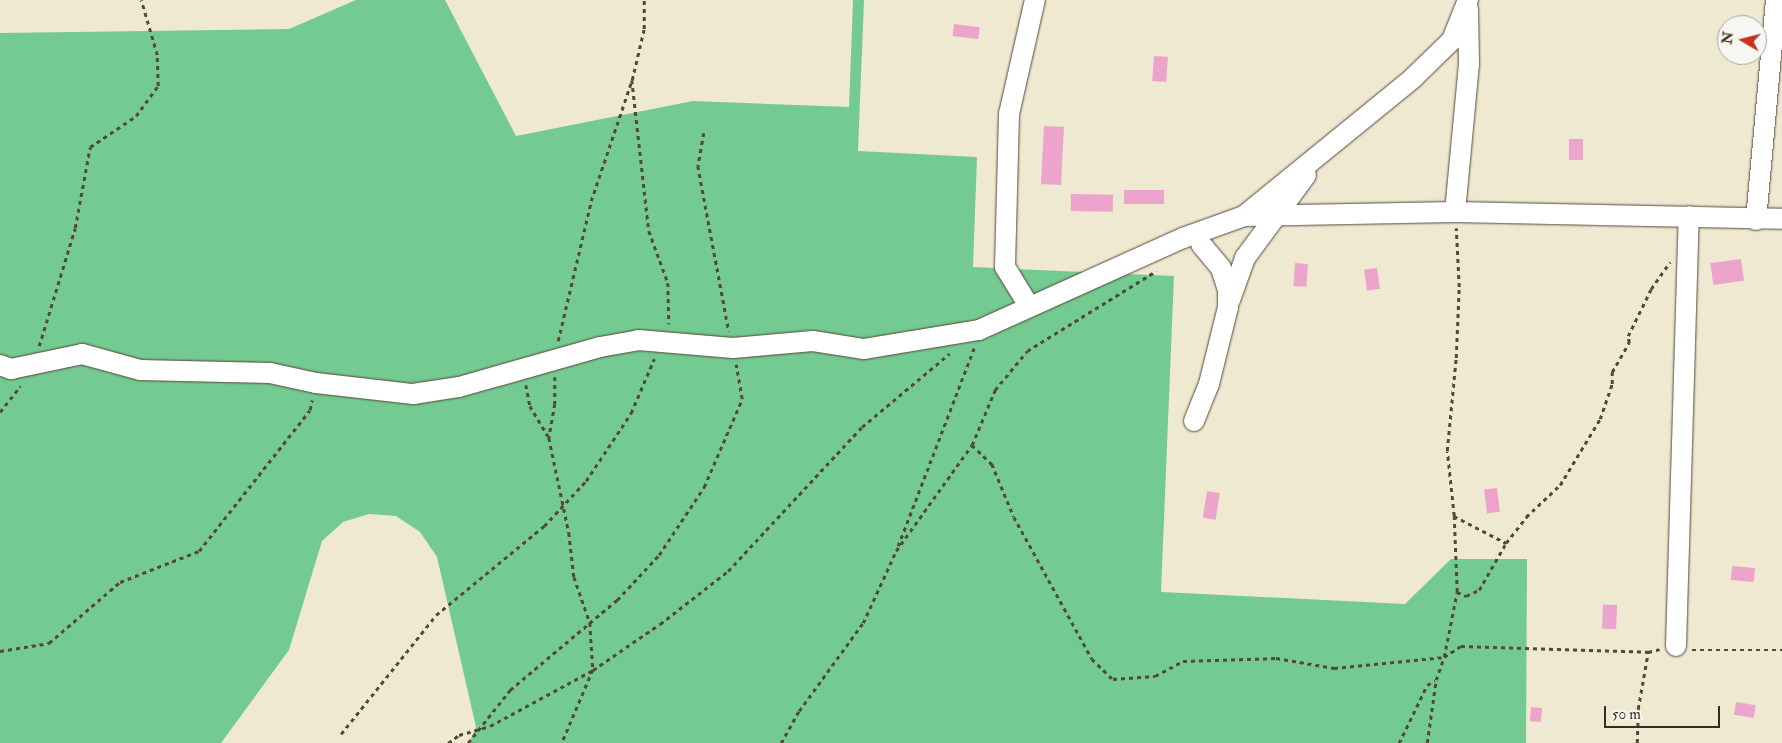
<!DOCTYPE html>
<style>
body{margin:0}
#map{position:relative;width:1782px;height:743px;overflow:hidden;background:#efe9d2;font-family:"IM FELL Double Pica",serif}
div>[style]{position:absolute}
.green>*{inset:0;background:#74cb91}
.building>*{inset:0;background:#eca3cc;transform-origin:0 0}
.path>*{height:2.5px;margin-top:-1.25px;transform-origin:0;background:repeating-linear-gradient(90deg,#564739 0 4px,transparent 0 8px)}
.roads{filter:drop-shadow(0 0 1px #564739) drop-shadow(0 0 1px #564739)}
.minor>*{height:20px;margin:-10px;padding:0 10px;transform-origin:10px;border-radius:10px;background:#fff}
span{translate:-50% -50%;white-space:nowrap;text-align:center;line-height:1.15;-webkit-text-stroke:4px #f6f6f2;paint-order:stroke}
.north{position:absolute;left:1717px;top:15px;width:50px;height:50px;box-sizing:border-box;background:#f6f6f2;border:1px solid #aba49d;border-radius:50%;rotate:278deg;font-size:14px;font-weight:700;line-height:20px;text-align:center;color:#3b2a1e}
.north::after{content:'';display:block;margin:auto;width:18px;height:22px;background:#c8321e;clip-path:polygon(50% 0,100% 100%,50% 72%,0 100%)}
.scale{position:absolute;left:1604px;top:706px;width:116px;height:22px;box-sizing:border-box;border:2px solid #3b2a1e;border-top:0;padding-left:6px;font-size:15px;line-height:18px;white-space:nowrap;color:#3b2a1e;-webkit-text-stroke:4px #f6f6f2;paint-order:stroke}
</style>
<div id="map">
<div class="green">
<i style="clip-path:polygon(356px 0,445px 0,516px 136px,693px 101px,849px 107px,853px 0,864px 0,858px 151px,977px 157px,973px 267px,1174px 276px,1161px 592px,1405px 604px,1451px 559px,1527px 559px,1526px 743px,469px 743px,476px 727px,437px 557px,420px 532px,396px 516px,369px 514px,343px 522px,322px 541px,289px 650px,221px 743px,0 743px,0 33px,289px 29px)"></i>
</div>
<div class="building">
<i style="left:954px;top:24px;width:26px;height:12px;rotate:7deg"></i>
<i style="left:1154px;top:56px;width:14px;height:25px;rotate:4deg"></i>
<i style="left:1044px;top:126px;width:20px;height:58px;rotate:3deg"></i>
<i style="left:1569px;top:139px;width:14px;height:21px"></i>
<i style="left:1164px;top:190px;width:14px;height:40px;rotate:90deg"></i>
<i style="left:1071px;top:194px;width:42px;height:17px;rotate:1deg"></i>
<i style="left:1741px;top:259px;width:22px;height:31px;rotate:82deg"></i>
<i style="left:1295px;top:263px;width:13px;height:23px;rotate:4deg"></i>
<i style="left:1377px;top:268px;width:21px;height:13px;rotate:82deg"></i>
<i style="left:1497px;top:488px;width:24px;height:13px;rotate:83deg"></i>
<i style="left:1207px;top:491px;width:13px;height:27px;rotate:9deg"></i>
<i style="left:1732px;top:566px;width:23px;height:14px;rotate:5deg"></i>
<i style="left:1617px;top:605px;width:24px;height:14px;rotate:92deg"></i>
<i style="left:1736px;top:702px;width:20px;height:13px;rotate:9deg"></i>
<i style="left:1531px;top:707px;width:11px;height:14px;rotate:5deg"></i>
</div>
<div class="path">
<i style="left:632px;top:80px;width:152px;rotate:83.6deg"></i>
<i style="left:649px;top:231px;width:55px;rotate:69.9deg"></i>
<i style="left:668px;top:283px;width:41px;rotate:88.6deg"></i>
<i style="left:704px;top:133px;width:34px;rotate:100deg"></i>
<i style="left:698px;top:166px;width:168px;rotate:79.4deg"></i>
<i style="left:558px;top:341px;width:144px;rotate:-76.7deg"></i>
<i style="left:591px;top:201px;width:128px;rotate:-71.3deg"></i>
<i style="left:632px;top:80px;width:52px;rotate:-76.8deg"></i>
<i style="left:644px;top:29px;width:29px;rotate:-90deg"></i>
<i style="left:39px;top:346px;width:123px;rotate:-73deg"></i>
<i style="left:75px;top:228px;width:82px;rotate:-79.5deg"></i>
<i style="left:90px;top:147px;width:55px;rotate:-34deg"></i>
<i style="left:136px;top:116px;width:37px;rotate:-54deg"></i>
<i style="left:158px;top:86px;width:31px;rotate:-92deg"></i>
<i style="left:157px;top:55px;width:57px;rotate:-106.2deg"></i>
<i style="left:555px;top:377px;width:27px;rotate:90deg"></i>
<i style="left:555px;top:404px;width:35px;rotate:100deg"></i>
<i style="left:549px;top:438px;width:97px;rotate:78.1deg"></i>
<i style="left:569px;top:533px;width:44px;rotate:83.5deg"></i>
<i style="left:574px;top:577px;width:49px;rotate:70.8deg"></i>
<i style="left:590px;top:623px;width:47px;rotate:86.3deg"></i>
<i style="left:593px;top:670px;width:79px;rotate:113deg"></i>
<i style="left:526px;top:385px;width:21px;rotate:79deg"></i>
<i style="left:530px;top:406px;width:35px;rotate:59deg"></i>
<i style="left:0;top:412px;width:33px;rotate:-52deg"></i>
<i style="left:972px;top:445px;width:28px;rotate:44deg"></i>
<i style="left:992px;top:464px;width:57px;rotate:67.5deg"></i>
<i style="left:1014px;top:517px;width:162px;rotate:61.2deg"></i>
<i style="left:1092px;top:659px;width:29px;rotate:44deg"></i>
<i style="left:1113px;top:679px;width:42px;rotate:-4.1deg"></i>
<i style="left:1155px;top:676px;width:32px;rotate:-28deg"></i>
<i style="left:1183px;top:661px;width:93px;rotate:-1.8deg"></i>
<i style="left:1276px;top:658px;width:59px;rotate:9.8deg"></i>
<i style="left:1334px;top:668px;width:111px;rotate:-5.7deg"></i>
<i style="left:1444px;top:657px;width:20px;rotate:-33deg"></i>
<i style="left:1461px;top:646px;width:187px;rotate:1.8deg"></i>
<i style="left:1648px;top:652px;width:12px;rotate:-14deg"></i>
<i style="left:1454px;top:516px;width:59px;rotate:27.4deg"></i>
<i style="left:1506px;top:543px;width:33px;rotate:-52deg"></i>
<i style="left:1526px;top:517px;width:47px;rotate:-43.3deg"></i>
<i style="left:1560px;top:485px;width:77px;rotate:-58.8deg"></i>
<i style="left:1600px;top:419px;width:37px;rotate:-71deg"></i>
<i style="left:1612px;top:384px;width:12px;rotate:-90deg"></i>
<i style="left:1612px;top:372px;width:34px;rotate:-60deg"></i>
<i style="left:1629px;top:343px;width:7px;rotate:-98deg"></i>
<i style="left:1628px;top:336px;width:52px;rotate:-63.9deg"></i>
<i style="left:1651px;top:289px;width:33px;rotate:-55deg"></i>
<i style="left:898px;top:546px;width:212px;rotate:-69deg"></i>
<i style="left:1457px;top:592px;width:10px;rotate:24deg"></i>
<i style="left:1466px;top:596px;width:14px;rotate:-25deg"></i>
<i style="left:1479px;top:590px;width:54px;rotate:-60.1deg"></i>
<i style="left:1692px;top:650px;width:90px"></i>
<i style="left:0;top:651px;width:50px;rotate:-9.3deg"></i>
<i style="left:49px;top:643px;width:94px;rotate:-40.7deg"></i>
<i style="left:120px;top:582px;width:85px;rotate:-21.4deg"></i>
<i style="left:199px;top:551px;width:179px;rotate:-51.8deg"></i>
<i style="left:310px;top:410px;width:10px;rotate:-79deg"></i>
<i style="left:341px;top:734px;width:152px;rotate:-51.4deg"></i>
<i style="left:436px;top:615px;width:140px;rotate:-39.5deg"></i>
<i style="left:544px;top:526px;width:62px;rotate:-47deg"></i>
<i style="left:586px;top:481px;width:82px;rotate:-56.5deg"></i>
<i style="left:631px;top:413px;width:59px;rotate:-66.9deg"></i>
<i style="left:448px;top:743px;width:14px;rotate:-36deg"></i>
<i style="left:459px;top:735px;width:32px;rotate:-16deg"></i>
<i style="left:490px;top:726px;width:117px;rotate:-28.5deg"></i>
<i style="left:593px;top:670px;width:81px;rotate:-34.5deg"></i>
<i style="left:660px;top:624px;width:86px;rotate:-37.9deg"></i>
<i style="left:728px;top:571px;width:197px;rotate:-47.1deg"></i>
<i style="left:862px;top:427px;width:114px;rotate:-40deg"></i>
<i style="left:468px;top:743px;width:68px;rotate:-51.6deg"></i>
<i style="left:510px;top:690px;width:140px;rotate:-40.1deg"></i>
<i style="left:617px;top:600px;width:62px;rotate:-47deg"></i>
<i style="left:659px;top:555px;width:82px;rotate:-56.5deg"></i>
<i style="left:704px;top:487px;width:96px;rotate:-66.6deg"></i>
<i style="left:742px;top:399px;width:35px;rotate:-100deg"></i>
<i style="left:781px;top:743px;width:37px;rotate:-61deg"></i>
<i style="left:799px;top:711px;width:109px;rotate:-54deg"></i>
<i style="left:863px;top:623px;width:79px;rotate:-65.4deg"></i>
<i style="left:896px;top:551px;width:130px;rotate:-54.4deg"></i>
<i style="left:972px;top:445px;width:60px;rotate:-67.3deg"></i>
<i style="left:995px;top:390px;width:50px;rotate:-50.6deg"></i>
<i style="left:1027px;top:351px;width:152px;rotate:-31.8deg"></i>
<i style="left:1399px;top:743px;width:64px;rotate:-64.2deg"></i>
<i style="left:1427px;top:685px;width:9px;rotate:-27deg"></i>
<i style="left:1427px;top:743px;width:64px;rotate:-81.9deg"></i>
<i style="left:1436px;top:680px;width:24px;rotate:-71deg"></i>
<i style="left:1444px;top:657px;width:66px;rotate:-78.7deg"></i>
<i style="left:1457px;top:592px;width:76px;rotate:-92.3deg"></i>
<i style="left:1454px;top:516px;width:65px;rotate:-96.1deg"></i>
<i style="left:1447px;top:451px;width:93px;rotate:-84.5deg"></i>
<i style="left:1456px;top:358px;width:71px;rotate:-87.6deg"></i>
<i style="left:1459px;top:287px;width:59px;rotate:-92.9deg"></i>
<i style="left:1637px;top:743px;width:34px;rotate:-88deg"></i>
<i style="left:1638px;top:709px;width:58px;rotate:-80deg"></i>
</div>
<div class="roads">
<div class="minor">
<i style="left:1455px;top:212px;width:150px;rotate:-84.6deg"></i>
<i style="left:1469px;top:63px;width:54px;rotate:-91.1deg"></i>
<i style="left:1244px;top:216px;width:211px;rotate:-1.1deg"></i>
<i style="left:1455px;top:212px;width:327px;rotate:1.2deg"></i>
<i style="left:1756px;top:220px;width:221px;rotate:-84.8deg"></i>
<i style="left:1230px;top:300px;width:45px;rotate:-70.3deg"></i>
<i style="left:1245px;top:258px;width:103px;rotate:-53.7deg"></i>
<i style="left:1029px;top:306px;width:46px;rotate:-121.6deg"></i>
<i style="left:1005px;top:267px;width:153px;rotate:-88.5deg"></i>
<i style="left:1009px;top:114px;width:117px;rotate:-77.2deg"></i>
<i style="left:0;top:365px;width:12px;rotate:20deg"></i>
<i style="left:11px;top:369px;width:73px;rotate:-11.9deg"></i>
<i style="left:82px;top:354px;width:60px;rotate:15.4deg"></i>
<i style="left:140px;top:370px;width:130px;rotate:1.3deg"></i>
<i style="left:270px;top:373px;width:47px;rotate:12.3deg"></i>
<i style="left:316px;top:383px;width:98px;rotate:6.5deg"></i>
<i style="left:413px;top:394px;width:47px;rotate:-8.7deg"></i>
<i style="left:459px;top:387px;width:147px;rotate:-15.8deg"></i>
<i style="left:600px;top:347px;width:39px;rotate:-10deg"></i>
<i style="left:638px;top:340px;width:95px;rotate:4.8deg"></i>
<i style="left:733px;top:348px;width:80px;rotate:-5deg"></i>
<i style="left:813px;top:341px;width:52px;rotate:8.9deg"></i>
<i style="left:864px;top:349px;width:117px;rotate:-9.4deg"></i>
<i style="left:979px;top:330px;width:224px;rotate:-24.3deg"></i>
<i style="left:1183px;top:238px;width:65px;rotate:-19.8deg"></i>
<i style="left:1244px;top:216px;width:218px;rotate:-39.2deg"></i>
<i style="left:1413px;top:78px;width:54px;rotate:-44.3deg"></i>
<i style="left:1452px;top:40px;width:43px;rotate:-68.2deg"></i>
<i style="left:1194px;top:421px;width:40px;rotate:-68deg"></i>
<i style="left:1209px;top:384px;width:79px;rotate:-76.1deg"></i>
<i style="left:1228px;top:307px;width:17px;rotate:-90deg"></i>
<i style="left:1228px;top:290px;width:23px;rotate:-108deg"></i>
<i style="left:1221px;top:268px;width:31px;rotate:-130deg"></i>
<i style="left:1676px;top:646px;width:430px;rotate:-88.3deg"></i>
</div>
</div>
<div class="north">N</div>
<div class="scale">50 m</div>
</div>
